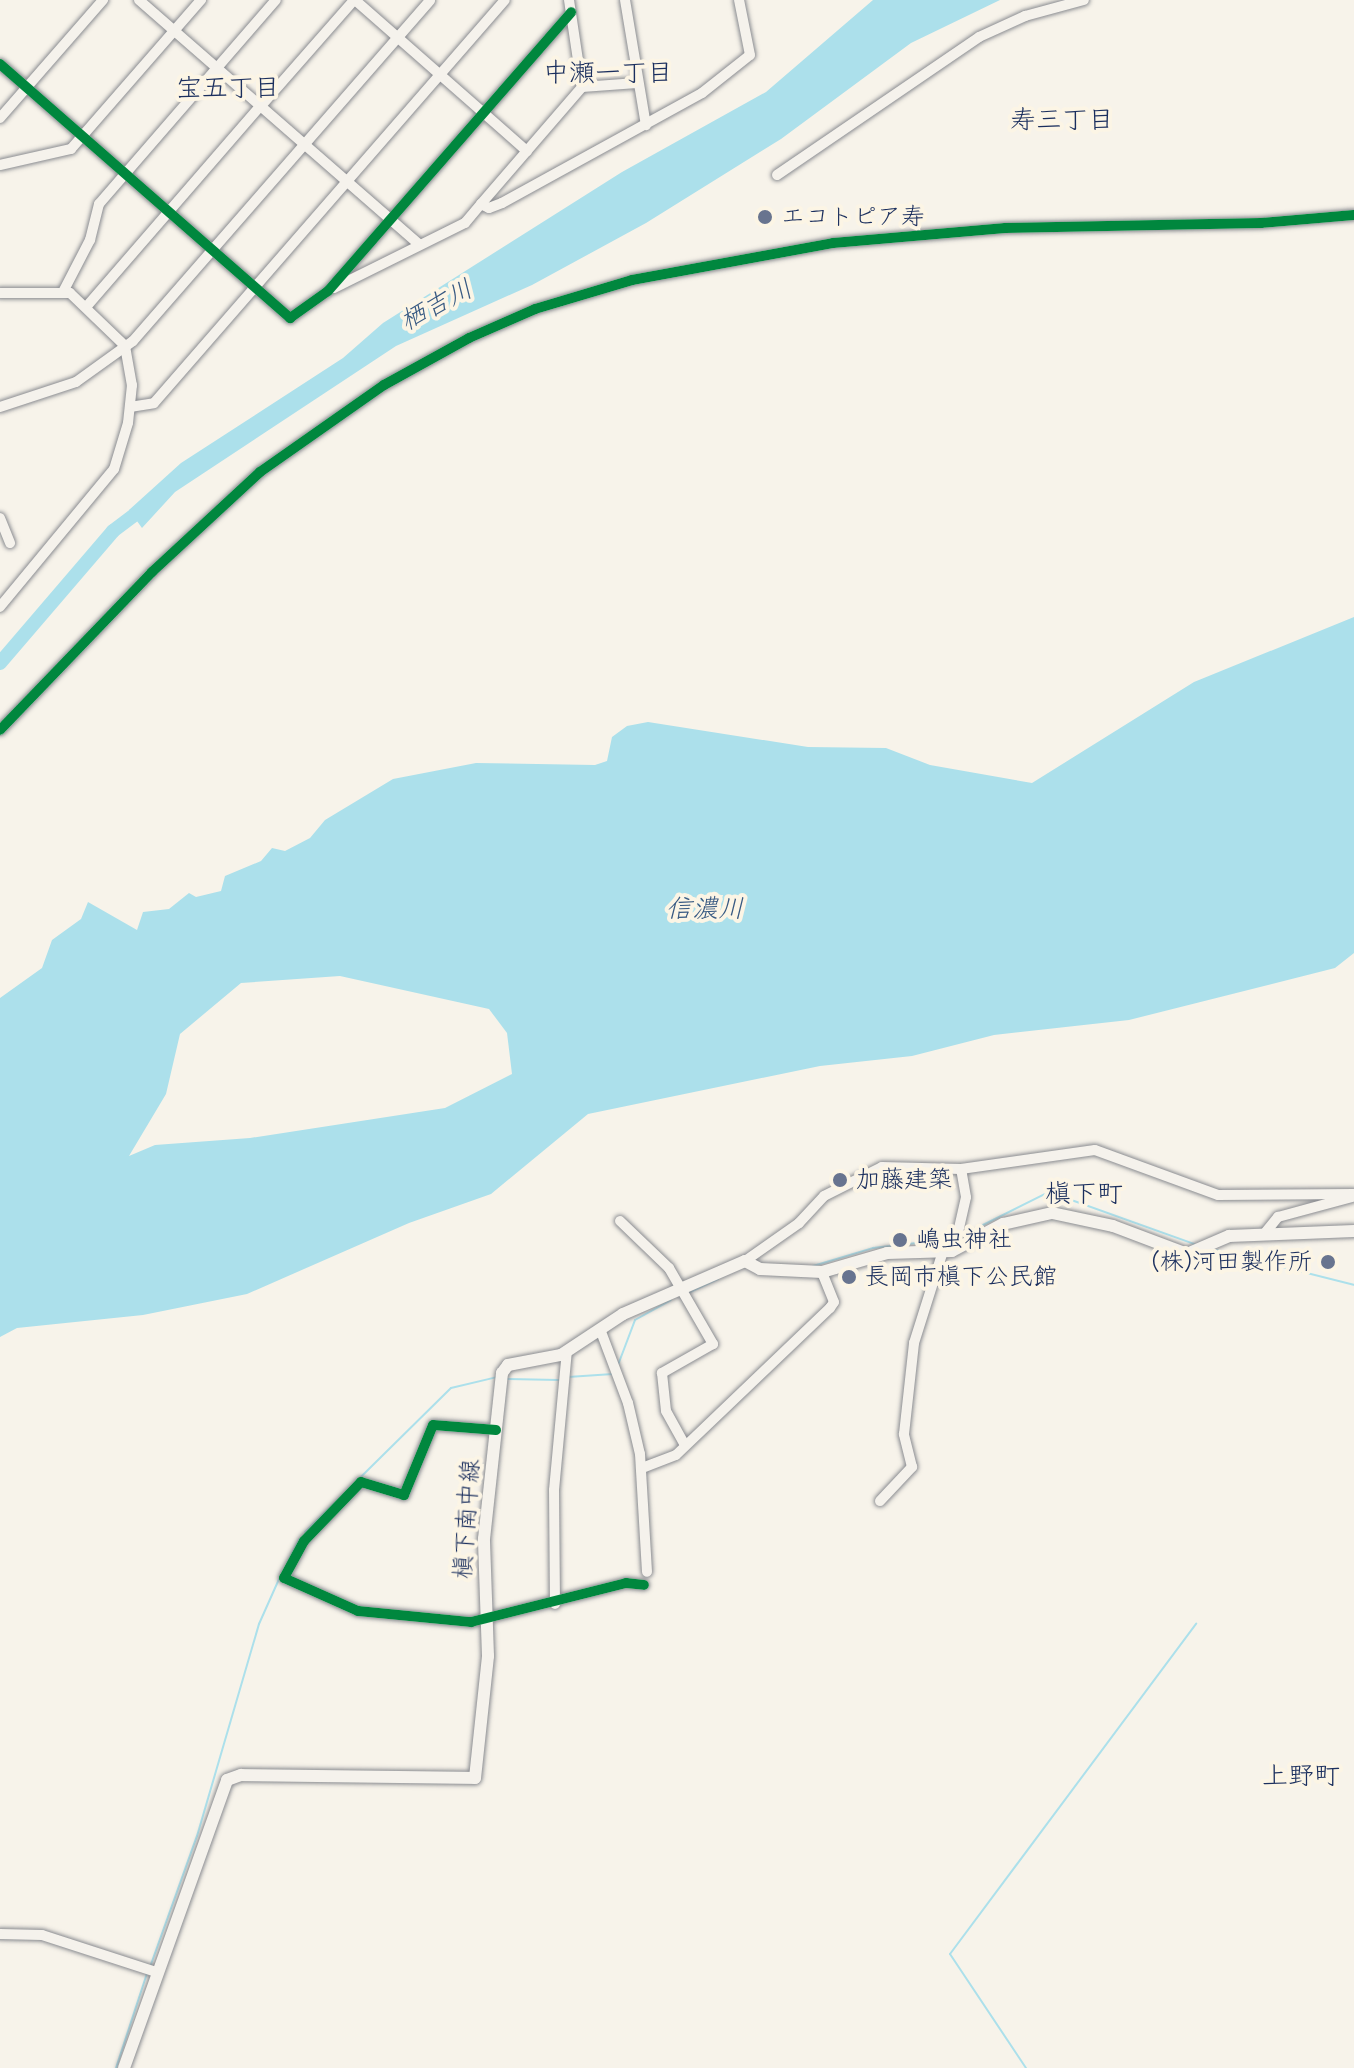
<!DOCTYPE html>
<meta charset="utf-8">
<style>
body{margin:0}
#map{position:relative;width:1354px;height:2068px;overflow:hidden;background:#f7f3ea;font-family:"Comic Neue","Klee One",sans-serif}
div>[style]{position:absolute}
.water>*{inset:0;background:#ace0eb}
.stream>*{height:2px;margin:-1px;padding:0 1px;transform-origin:1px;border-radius:1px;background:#ace0eb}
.river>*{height:14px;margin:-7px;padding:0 7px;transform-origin:7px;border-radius:7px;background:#ace0eb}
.roads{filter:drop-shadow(0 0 2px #8a8c91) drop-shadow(0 0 2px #8a8c91)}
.minor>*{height:10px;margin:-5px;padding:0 5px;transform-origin:5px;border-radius:5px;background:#f5f2ec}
.major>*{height:12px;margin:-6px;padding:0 6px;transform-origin:6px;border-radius:6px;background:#f5f2ec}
.cycleway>*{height:10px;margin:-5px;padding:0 5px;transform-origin:5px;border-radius:5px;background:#00873e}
.dots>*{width:22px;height:22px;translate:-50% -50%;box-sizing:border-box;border:4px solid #fcf5e5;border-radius:50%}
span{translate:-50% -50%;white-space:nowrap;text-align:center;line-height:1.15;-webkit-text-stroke:8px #fcf5e5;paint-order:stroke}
.poi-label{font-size:24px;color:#1b2f5e}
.left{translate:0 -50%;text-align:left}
.right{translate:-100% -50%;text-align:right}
.street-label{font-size:24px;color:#1b2f5e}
.neighbourhood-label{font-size:26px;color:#1b2f5e}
.water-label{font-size:26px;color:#375982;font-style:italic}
</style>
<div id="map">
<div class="water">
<i style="clip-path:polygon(873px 0,1000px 0,911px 43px,781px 139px,646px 223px,532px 285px,396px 346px,175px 492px,142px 528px,129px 510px,181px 463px,343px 358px,383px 323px,622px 172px,766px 92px)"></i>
<i style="clip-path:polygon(evenodd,1354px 617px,1354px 953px,1335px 968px,1129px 1020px,994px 1035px,912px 1056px,820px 1066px,588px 1114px,491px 1194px,409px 1223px,247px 1294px,143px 1315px,17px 1328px,0 1337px,0 998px,42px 968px,52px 940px,81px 919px,88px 902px,137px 930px,143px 912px,169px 909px,189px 893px,196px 897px,221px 891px,225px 876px,261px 861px,272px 848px,285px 851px,310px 838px,325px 820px,393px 779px,476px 763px,595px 765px,607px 761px,612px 737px,627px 726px,648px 722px,808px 747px,886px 748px,930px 765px,1032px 783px,1194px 682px,1354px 617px,340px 976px,489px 1009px,507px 1033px,512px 1074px,445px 1108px,250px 1138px,155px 1145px,129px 1156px,166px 1094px,180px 1034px,241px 983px,340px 976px)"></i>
</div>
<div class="stream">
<i style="left:961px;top:1236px;width:98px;rotate:-26.6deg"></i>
<i style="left:1049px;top:1192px;width:154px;rotate:19.7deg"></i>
<i style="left:1212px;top:1249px;width:146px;rotate:14.2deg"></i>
<i style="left:813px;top:1266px;width:63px;rotate:-16.7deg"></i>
<i style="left:873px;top:1248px;width:79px;rotate:-6.6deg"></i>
<i style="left:688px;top:1293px;width:33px;rotate:-25deg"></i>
<i style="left:618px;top:1365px;width:48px;rotate:-69.3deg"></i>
<i style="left:635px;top:1320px;width:41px;rotate:-29.1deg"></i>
<i style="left:568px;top:1377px;width:45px;rotate:-3.8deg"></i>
<i style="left:507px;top:1379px;width:52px;rotate:1.1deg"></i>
<i style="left:305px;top:1532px;width:205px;rotate:-44.6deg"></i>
<i style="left:451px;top:1388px;width:47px;rotate:-13.4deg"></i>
<i style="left:287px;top:1563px;width:27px;rotate:-63deg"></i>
<i style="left:150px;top:1967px;width:139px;rotate:-70.3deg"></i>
<i style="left:197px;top:1836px;width:221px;rotate:-73.7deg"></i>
<i style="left:259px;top:1624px;width:49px;rotate:-66deg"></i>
<i style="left:116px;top:2068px;width:100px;rotate:-71.9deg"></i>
<i style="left:1026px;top:2068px;width:137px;rotate:-123.7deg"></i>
<i style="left:950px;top:1954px;width:412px;rotate:-53.3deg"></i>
</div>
<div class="river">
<i style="left:0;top:663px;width:174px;rotate:-49.4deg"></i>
<i style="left:113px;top:531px;width:45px;rotate:-36.9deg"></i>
</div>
<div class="roads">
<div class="minor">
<i style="left:139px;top:0;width:371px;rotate:41.1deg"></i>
<i style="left:355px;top:0;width:229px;rotate:41.3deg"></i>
<i style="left:569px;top:0;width:88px;rotate:81.5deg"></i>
<i style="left:582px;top:87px;width:55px;rotate:-4.2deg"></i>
<i style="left:625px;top:0;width:127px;rotate:80.5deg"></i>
<i style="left:0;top:64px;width:386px;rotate:41.2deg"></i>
<i style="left:290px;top:318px;width:47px;rotate:-35.4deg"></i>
<i style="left:328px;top:291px;width:370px;rotate:-48.9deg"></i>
<i style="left:261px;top:106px;width:141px;rotate:-48.7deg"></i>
<i style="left:0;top:118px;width:157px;rotate:-48.9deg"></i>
<i style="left:0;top:165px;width:73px;rotate:-12.7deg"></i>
<i style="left:71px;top:149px;width:198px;rotate:-48.9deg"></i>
<i style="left:777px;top:175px;width:245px;rotate:-34.3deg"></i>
<i style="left:979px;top:37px;width:51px;rotate:-24.5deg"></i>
<i style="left:1025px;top:16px;width:61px;rotate:-15.2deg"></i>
<i style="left:481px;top:204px;width:155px;rotate:-49.2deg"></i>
<i style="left:334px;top:288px;width:146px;rotate:-26.4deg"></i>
<i style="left:465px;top:223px;width:25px;rotate:-50deg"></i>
<i style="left:481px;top:204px;width:9px;rotate:27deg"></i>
<i style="left:489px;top:208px;width:14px;rotate:-21deg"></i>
<i style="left:502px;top:203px;width:228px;rotate:-28.8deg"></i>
<i style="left:702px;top:93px;width:61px;rotate:-38.4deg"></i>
<i style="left:750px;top:55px;width:56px;rotate:-101.3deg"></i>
<i style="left:63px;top:292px;width:59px;rotate:-62.6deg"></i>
<i style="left:90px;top:240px;width:37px;rotate:-76deg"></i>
<i style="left:99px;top:204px;width:270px;rotate:-49.1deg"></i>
<i style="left:0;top:293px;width:70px"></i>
<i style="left:70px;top:293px;width:76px;rotate:43.9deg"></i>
<i style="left:125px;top:346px;width:40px;rotate:80deg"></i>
<i style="left:132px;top:385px;width:38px;rotate:96deg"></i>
<i style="left:128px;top:423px;width:48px;rotate:106.9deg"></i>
<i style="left:114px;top:469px;width:179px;rotate:129.6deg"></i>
<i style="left:87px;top:306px;width:264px;rotate:-49.1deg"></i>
<i style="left:0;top:407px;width:80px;rotate:-18.2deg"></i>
<i style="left:76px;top:382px;width:70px;rotate:-35.7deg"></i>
<i style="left:133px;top:341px;width:452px;rotate:-48.9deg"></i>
<i style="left:130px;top:407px;width:24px;rotate:-9deg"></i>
<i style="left:154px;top:403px;width:534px;rotate:-48.95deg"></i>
<i style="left:0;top:518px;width:27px;rotate:68deg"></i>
<i style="left:0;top:730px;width:219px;rotate:-46.1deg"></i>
<i style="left:152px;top:572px;width:147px;rotate:-42.8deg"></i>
<i style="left:260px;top:472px;width:151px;rotate:-35.1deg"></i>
<i style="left:384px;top:385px;width:97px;rotate:-28.9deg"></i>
<i style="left:469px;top:338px;width:72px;rotate:-23.7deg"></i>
<i style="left:535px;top:309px;width:101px;rotate:-16.6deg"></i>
<i style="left:632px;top:280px;width:204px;rotate:-10.4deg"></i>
<i style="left:833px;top:243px;width:173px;rotate:-5deg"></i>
<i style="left:1005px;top:228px;width:256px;rotate:-1.1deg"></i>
<i style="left:1261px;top:223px;width:93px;rotate:-4.9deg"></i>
<i style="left:620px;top:1221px;width:68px;rotate:43.8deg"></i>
<i style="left:669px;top:1268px;width:88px;rotate:59.9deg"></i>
<i style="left:713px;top:1344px;width:59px;rotate:150.4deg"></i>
<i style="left:662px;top:1373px;width:38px;rotate:84deg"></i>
<i style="left:666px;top:1411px;width:39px;rotate:61deg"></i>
<i style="left:1265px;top:1233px;width:21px;rotate:-51deg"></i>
<i style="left:1278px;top:1217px;width:77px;rotate:-15.1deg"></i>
<i style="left:954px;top:1250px;width:54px;rotate:-77.2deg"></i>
<i style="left:966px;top:1197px;width:28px;rotate:-100deg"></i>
<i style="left:745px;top:1261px;width:66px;rotate:-35.1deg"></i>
<i style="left:799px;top:1223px;width:37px;rotate:-47deg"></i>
<i style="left:824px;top:1196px;width:65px;rotate:-26.6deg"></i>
<i style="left:882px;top:1167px;width:79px;rotate:1.5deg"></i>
<i style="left:961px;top:1169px;width:135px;rotate:-8.1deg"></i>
<i style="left:1095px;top:1150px;width:131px;rotate:20.1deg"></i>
<i style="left:1218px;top:1195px;width:136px;rotate:-0.4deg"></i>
<i style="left:600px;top:1329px;width:79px;rotate:69.3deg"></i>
<i style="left:628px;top:1403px;width:52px;rotate:76.8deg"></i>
<i style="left:640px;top:1454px;width:118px;rotate:86.6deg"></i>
<i style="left:496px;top:1430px;width:63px;rotate:-175.5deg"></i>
<i style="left:433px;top:1425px;width:76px;rotate:112.5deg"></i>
<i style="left:404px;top:1495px;width:45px;rotate:-163.2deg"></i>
<i style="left:361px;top:1482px;width:82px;rotate:134deg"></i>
<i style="left:304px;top:1541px;width:42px;rotate:118.4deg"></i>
<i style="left:284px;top:1578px;width:81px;rotate:24deg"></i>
<i style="left:358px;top:1611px;width:114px;rotate:5.6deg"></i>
<i style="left:471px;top:1622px;width:160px;rotate:-14.1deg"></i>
<i style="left:626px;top:1583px;width:18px;rotate:6deg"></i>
<i style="left:642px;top:1468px;width:36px;rotate:-21deg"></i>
<i style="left:676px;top:1455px;width:213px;rotate:-43.7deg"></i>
<i style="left:830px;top:1308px;width:7px;rotate:-56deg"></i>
<i style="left:834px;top:1302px;width:32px;rotate:-112deg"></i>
<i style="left:880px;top:1501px;width:47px;rotate:-46.7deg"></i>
<i style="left:912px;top:1467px;width:34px;rotate:-104deg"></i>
<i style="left:904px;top:1434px;width:92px;rotate:-83.7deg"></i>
<i style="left:914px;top:1343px;width:96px;rotate:-72.5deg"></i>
<i style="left:555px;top:1604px;width:114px;rotate:-90.5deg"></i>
<i style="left:554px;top:1490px;width:140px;rotate:-84.7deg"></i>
<i style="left:0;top:1934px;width:42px;rotate:1.4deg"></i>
<i style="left:42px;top:1935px;width:120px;rotate:18deg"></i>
</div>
<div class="major">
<i style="left:124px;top:2068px;width:306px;rotate:-70.3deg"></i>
<i style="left:227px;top:1780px;width:15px;rotate:-20deg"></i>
<i style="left:241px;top:1775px;width:234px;rotate:0.7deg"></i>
<i style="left:475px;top:1778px;width:123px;rotate:-83.9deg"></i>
<i style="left:488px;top:1656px;width:117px;rotate:-92deg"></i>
<i style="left:484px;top:1539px;width:167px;rotate:-83.8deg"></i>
<i style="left:502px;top:1373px;width:10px;rotate:-53deg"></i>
<i style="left:508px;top:1365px;width:54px;rotate:-10.7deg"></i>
<i style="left:561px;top:1355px;width:74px;rotate:-33.5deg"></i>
<i style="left:623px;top:1314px;width:133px;rotate:-23.5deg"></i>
<i style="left:745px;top:1261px;width:17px;rotate:28deg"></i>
<i style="left:760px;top:1269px;width:62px;rotate:2.8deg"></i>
<i style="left:822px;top:1272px;width:68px;rotate:-16.3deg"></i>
<i style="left:887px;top:1253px;width:65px;rotate:-1.8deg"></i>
<i style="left:952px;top:1251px;width:58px;rotate:-27.9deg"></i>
<i style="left:1003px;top:1224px;width:50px;rotate:-12.7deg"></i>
<i style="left:1052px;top:1213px;width:62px;rotate:12deg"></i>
<i style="left:1113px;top:1226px;width:79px;rotate:20.7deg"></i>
<i style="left:1187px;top:1254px;width:46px;rotate:-23.2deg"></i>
<i style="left:1229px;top:1236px;width:125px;rotate:-2.3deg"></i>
</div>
</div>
<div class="cycleway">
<i style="left:0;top:64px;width:386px;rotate:41.2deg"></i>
<i style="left:290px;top:318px;width:47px;rotate:-35.4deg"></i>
<i style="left:328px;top:291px;width:370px;rotate:-48.9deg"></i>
<i style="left:0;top:730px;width:219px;rotate:-46.1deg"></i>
<i style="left:152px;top:572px;width:147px;rotate:-42.8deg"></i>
<i style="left:260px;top:472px;width:151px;rotate:-35.1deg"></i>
<i style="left:384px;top:385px;width:97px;rotate:-28.9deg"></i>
<i style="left:469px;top:338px;width:72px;rotate:-23.7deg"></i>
<i style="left:535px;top:309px;width:101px;rotate:-16.6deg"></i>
<i style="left:632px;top:280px;width:204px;rotate:-10.4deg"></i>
<i style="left:833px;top:243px;width:173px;rotate:-5deg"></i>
<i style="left:1005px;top:228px;width:256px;rotate:-1.1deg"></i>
<i style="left:1261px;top:223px;width:93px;rotate:-4.9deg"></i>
<i style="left:496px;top:1430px;width:63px;rotate:-175.5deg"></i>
<i style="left:433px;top:1425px;width:76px;rotate:112.5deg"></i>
<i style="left:404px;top:1495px;width:45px;rotate:-163.2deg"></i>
<i style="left:361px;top:1482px;width:82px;rotate:134deg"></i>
<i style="left:304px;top:1541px;width:42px;rotate:118.4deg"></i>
<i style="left:284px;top:1578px;width:81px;rotate:24deg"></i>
<i style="left:358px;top:1611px;width:114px;rotate:5.6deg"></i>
<i style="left:471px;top:1622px;width:160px;rotate:-14.1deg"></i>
<i style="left:626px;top:1583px;width:18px;rotate:6deg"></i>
</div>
<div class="dots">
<i style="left:765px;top:217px;background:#68748f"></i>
<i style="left:840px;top:1180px;background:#68748f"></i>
<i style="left:900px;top:1240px;background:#68748f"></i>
<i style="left:1328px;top:1262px;background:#68748f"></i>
<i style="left:849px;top:1277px;background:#68748f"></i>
</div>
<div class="poi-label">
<span class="left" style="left:781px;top:217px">エコトピア寿</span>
<span class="left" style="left:856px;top:1180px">加藤建築</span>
<span class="left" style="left:916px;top:1240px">嶋虫神社</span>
<span class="right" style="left:1312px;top:1262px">(株)河田製作所</span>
<span class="left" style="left:865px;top:1277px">長岡市槇下公民館</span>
</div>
<div class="street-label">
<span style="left:467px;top:1519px;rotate:-86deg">槇下南中線</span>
</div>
<div class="neighbourhood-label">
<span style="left:608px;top:74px">中瀬一丁目</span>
<span style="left:228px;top:89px">宝五丁目</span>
<span style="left:1062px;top:121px">寿三丁目</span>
<span style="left:1084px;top:1195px">槇下町</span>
<span style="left:1301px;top:1777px">上野町</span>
</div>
<div class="water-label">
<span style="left:437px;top:306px;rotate:-28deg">栖吉川</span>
<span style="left:705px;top:910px">信濃川</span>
</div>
</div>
